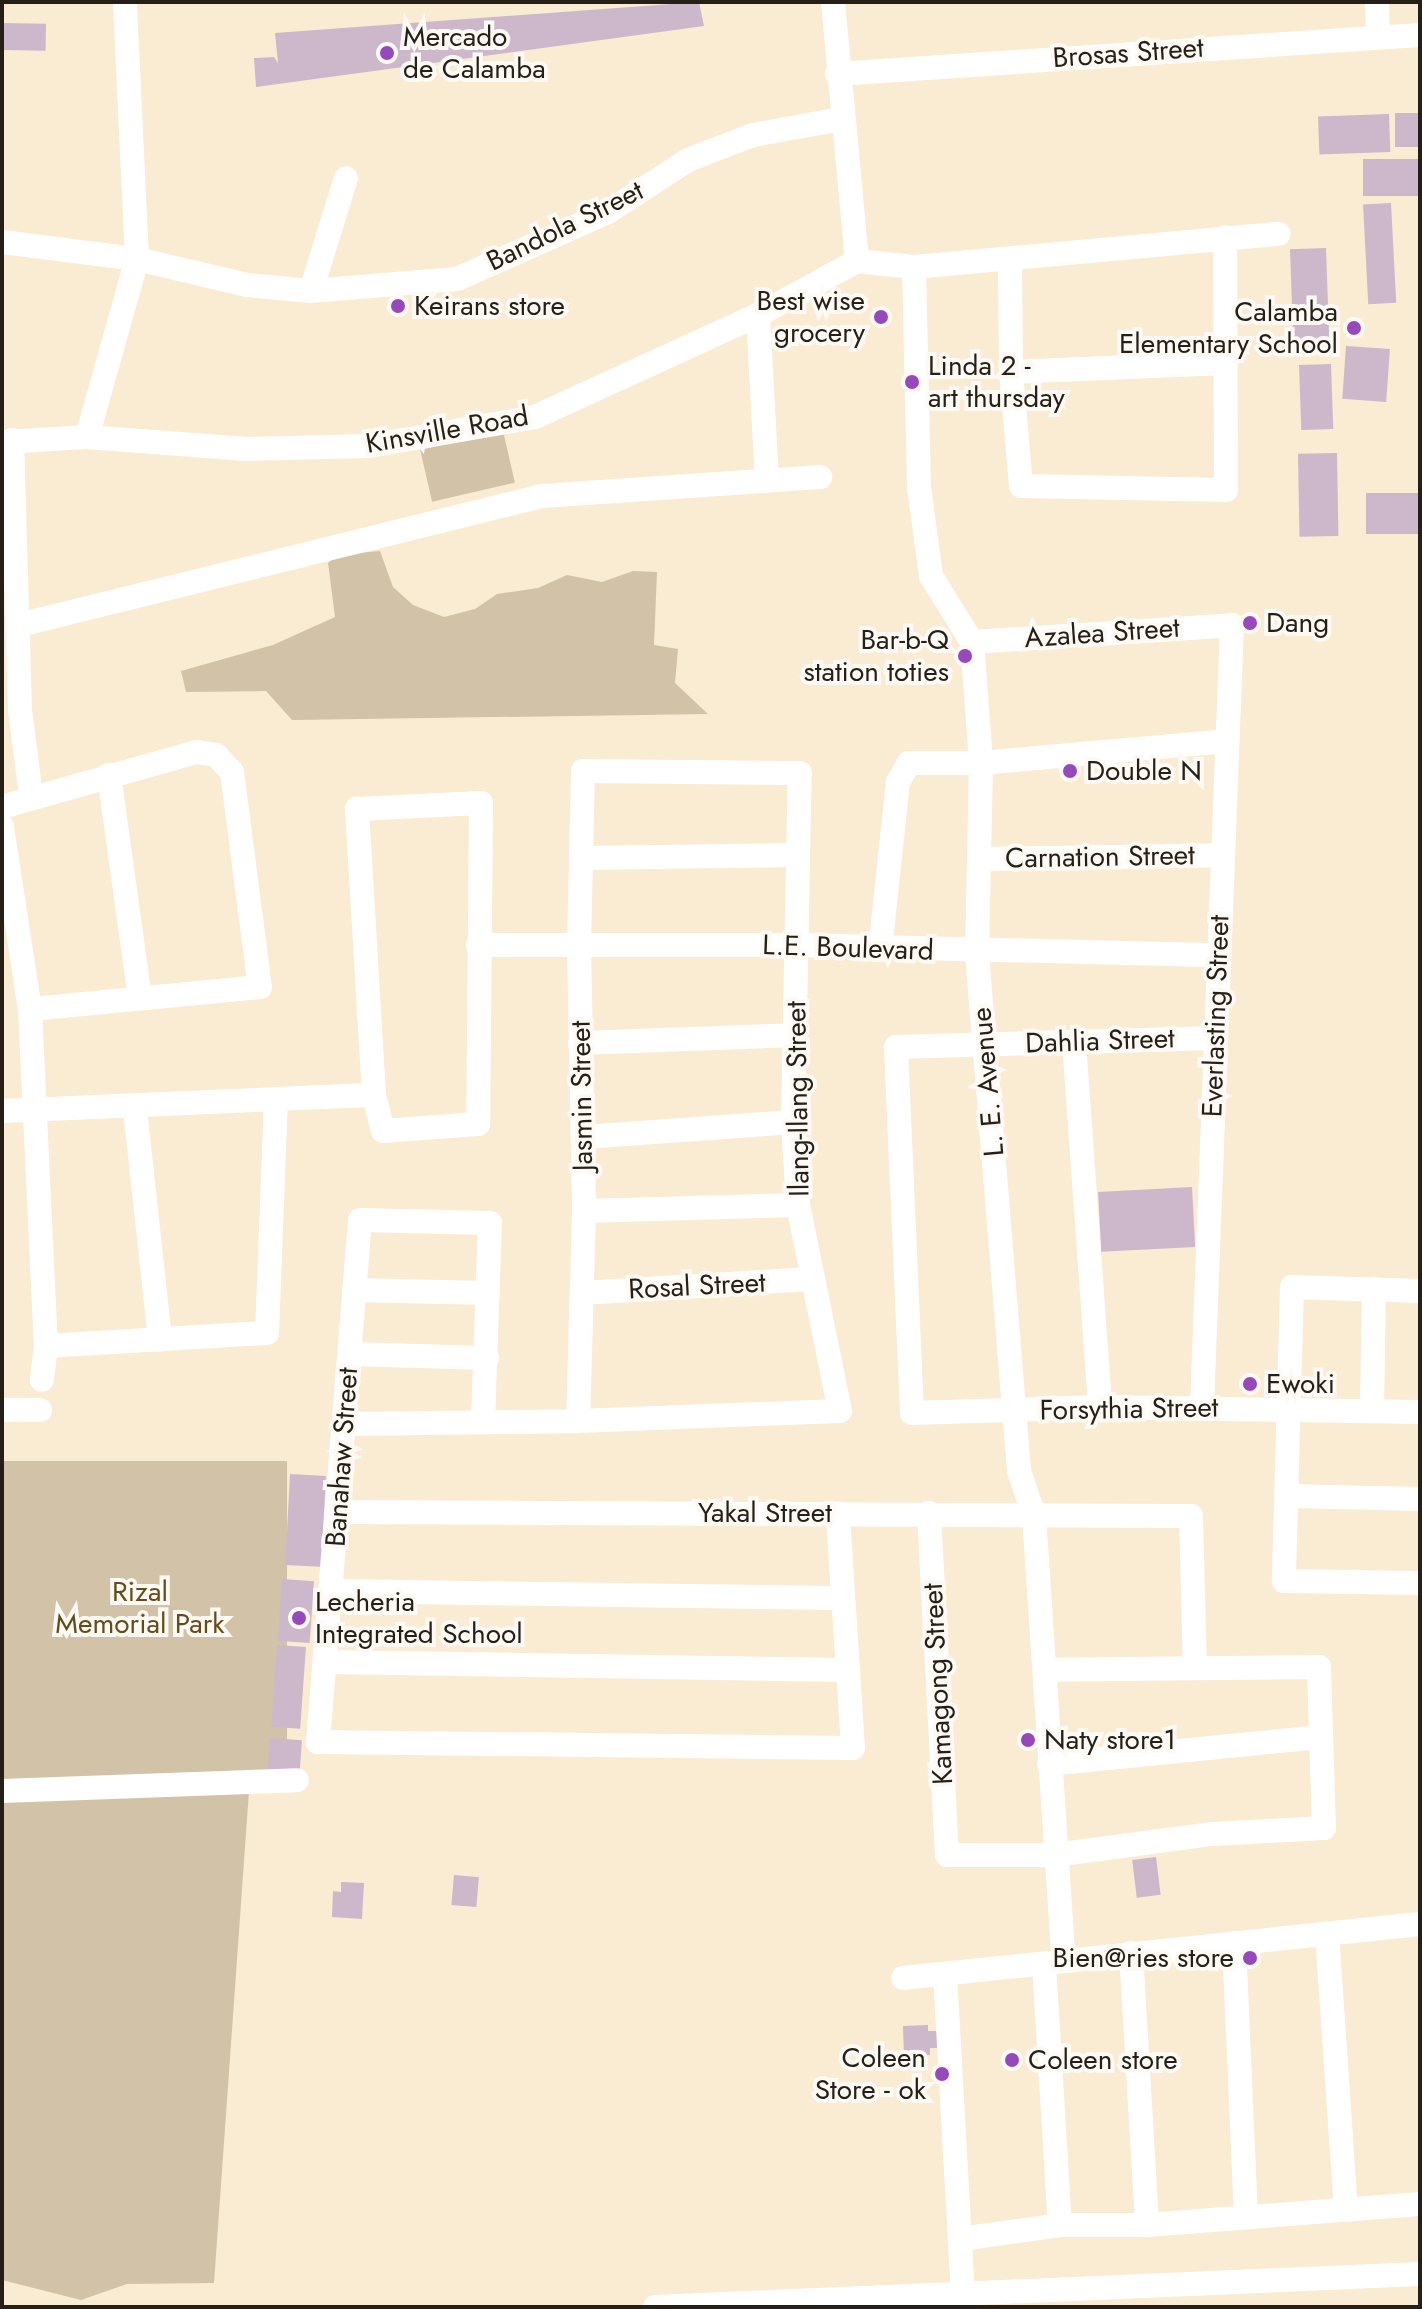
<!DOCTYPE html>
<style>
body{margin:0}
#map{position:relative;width:1422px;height:2309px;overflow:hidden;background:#faebd3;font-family:Jost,sans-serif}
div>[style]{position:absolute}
.green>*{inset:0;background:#d2c2a7;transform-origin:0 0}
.building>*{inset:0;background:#cdb7ca;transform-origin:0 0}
.minor>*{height:24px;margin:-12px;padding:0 12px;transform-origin:12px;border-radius:12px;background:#fff}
.dots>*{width:22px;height:22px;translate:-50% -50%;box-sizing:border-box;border:4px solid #fdfaf5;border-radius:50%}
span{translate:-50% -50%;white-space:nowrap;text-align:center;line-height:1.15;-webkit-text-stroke:8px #fdfaf5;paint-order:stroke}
.poi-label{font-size:28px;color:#251f17}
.left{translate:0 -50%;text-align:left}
.right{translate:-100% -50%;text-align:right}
.street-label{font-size:28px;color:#251f17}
.park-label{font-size:28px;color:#664b19}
.frame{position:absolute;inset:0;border:4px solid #251f17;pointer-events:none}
</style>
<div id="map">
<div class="green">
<i style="left:503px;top:431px;width:53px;height:85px;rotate:77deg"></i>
<i style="clip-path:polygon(380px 551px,393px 587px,413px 605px,444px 617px,475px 609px,497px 594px,538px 588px,567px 575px,602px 582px,633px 571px,657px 572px,654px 645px,678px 649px,675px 683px,708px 714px,292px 720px,266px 691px,186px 692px,181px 671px,273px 645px,335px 617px,328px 563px,337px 555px)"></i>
<i style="left:2px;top:1461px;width:285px;height:324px"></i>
<i style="clip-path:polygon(249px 1791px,214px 2283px,127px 2284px,81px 2300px,2px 2280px,2px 1802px)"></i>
</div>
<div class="building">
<i style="clip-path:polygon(699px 2px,704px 26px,256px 87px,254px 58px,274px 57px,278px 63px,275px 33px)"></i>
<i style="left:2px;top:23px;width:44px;height:27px;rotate:1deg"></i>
<i style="left:1420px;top:113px;width:34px;height:25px;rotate:90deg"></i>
<i style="left:1389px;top:114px;width:38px;height:71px;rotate:88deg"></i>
<i style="left:1363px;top:159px;width:57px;height:37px"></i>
<i style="left:1391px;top:203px;width:100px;height:28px;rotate:87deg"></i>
<i style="left:1326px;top:248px;width:99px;height:36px;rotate:88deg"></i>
<i style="left:1346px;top:346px;width:44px;height:53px;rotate:4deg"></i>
<i style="left:1331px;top:364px;width:65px;height:32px;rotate:88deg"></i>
<i style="left:1337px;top:453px;width:83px;height:39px;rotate:89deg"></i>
<i style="left:1420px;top:493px;width:41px;height:54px;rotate:90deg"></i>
<i style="left:1192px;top:1187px;width:60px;height:94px;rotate:87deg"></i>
<i style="left:290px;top:1474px;width:36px;height:91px;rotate:3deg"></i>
<i style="left:282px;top:1579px;width:32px;height:62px;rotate:4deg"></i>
<i style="left:277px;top:1645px;width:29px;height:82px;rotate:4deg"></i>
<i style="left:270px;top:1738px;width:32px;height:32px;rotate:4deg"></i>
<i style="left:1156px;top:1857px;width:38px;height:24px;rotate:83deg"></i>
<i style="left:454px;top:1875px;width:25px;height:30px;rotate:5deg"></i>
<i style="clip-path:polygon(341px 1882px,364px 1883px,362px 1919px,332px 1917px,333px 1891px,341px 1892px)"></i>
<i style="clip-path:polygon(928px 2025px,928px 2031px,937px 2031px,938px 2048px,930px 2048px,930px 2055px,904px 2056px,903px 2026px)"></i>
</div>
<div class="minor">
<i style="left:833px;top:2px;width:260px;rotate:84.7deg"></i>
<i style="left:1377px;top:2px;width:34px;rotate:88deg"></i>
<i style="left:837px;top:74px;width:584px;rotate:-3.83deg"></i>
<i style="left:2px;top:242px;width:136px;rotate:7.2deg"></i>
<i style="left:137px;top:259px;width:113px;rotate:13.3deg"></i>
<i style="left:247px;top:285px;width:64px;rotate:5.4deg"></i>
<i style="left:311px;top:291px;width:146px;rotate:-4.7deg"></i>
<i style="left:457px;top:279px;width:165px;rotate:-23.9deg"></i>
<i style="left:608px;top:212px;width:95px;rotate:-33deg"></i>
<i style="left:688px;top:160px;width:70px;rotate:-21deg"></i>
<i style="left:753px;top:135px;width:89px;rotate:-10.3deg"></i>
<i style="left:1010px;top:260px;width:112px;rotate:89.5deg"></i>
<i style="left:1011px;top:372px;width:114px;rotate:85deg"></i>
<i style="left:1021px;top:486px;width:205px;rotate:1.1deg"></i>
<i style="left:1226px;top:490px;width:253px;rotate:-90.2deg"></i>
<i style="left:857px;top:261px;width:57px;rotate:6deg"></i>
<i style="left:914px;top:267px;width:366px;rotate:-5.2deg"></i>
<i style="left:914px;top:267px;width:220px;rotate:88.7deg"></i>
<i style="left:919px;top:487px;width:90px;rotate:82.3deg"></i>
<i style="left:931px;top:576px;width:78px;rotate:58.2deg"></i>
<i style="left:972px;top:642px;width:121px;rotate:85.7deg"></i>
<i style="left:981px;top:763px;width:190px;rotate:91.2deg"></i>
<i style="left:977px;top:953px;width:520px;rotate:85.36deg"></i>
<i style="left:1019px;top:1471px;width:46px;rotate:71.2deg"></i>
<i style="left:1034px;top:1515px;width:447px;rotate:86.2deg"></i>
<i style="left:311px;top:291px;width:118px;rotate:-72.8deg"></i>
<i style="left:758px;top:315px;width:166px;rotate:86.9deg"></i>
<i style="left:1011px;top:372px;width:215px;rotate:-2.4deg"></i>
<i style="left:87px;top:437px;width:185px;rotate:-74.3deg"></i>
<i style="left:137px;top:259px;width:257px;rotate:-92.7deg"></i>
<i style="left:12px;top:440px;width:270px;rotate:88.3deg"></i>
<i style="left:20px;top:710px;width:87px;rotate:82.7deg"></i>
<i style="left:2px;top:442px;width:85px;rotate:-3.4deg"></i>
<i style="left:87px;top:437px;width:160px;rotate:4.3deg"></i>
<i style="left:247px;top:449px;width:122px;rotate:-1.4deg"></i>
<i style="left:369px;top:446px;width:169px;rotate:-9.9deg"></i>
<i style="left:535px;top:417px;width:245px;rotate:-24.6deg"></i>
<i style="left:758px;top:315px;width:113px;rotate:-28.6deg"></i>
<i style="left:19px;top:625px;width:539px;rotate:-13.86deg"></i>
<i style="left:542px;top:496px;width:279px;rotate:-3.9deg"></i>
<i style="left:972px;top:642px;width:261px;rotate:-3.7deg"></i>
<i style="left:1232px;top:625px;width:783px;rotate:92.2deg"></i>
<i style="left:109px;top:775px;width:224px;rotate:82.1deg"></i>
<i style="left:481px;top:803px;width:321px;rotate:90.5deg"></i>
<i style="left:478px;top:1124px;width:95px;rotate:175.8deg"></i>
<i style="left:383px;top:1131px;width:37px;rotate:-104deg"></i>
<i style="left:374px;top:1095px;width:287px;rotate:-93.4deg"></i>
<i style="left:357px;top:809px;width:124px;rotate:-2.8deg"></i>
<i style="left:2px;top:807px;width:203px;rotate:-15.8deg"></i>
<i style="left:197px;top:752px;width:19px;rotate:9deg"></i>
<i style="left:216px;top:755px;width:23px;rotate:47deg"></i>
<i style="left:232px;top:772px;width:217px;rotate:82.6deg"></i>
<i style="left:260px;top:987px;width:231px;rotate:174.5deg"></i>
<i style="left:2px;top:827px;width:184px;rotate:81.3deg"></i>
<i style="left:30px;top:1009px;width:337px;rotate:87.3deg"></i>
<i style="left:46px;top:1346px;width:34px;rotate:97deg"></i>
<i style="left:582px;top:858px;width:216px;rotate:-0.8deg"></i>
<i style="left:979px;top:859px;width:243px;rotate:-0.9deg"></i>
<i style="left:478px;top:945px;width:319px"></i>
<i style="left:797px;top:945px;width:421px;rotate:1.4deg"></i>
<i style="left:880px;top:950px;width:169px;rotate:-83.9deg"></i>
<i style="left:898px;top:782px;width:22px;rotate:-60deg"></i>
<i style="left:909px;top:763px;width:72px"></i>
<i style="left:981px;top:763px;width:246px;rotate:-5.1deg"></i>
<i style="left:1216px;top:1038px;width:320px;rotate:178.4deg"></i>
<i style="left:896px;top:1047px;width:366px;rotate:87.5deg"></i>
<i style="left:912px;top:1413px;width:188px;rotate:-1.8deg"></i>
<i style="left:1100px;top:1407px;width:320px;rotate:0.9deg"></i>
<i style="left:1074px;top:1042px;width:366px;rotate:85.9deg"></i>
<i style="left:580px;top:1043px;width:215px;rotate:-2.1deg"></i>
<i style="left:135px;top:1109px;width:232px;rotate:83.8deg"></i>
<i style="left:2px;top:1111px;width:372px;rotate:-2.5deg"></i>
<i style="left:584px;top:1137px;width:210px;rotate:-4.1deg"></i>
<i style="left:584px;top:1211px;width:214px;rotate:-1.6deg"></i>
<i style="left:354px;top:1290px;width:134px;rotate:1.3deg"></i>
<i style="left:1420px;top:1291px;width:128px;rotate:-178.2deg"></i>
<i style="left:1292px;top:1287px;width:294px;rotate:91.6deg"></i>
<i style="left:1284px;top:1581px;width:136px;rotate:0.8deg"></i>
<i style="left:582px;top:1293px;width:230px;rotate:-3.5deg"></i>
<i style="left:46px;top:1346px;width:221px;rotate:-3.4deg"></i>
<i style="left:267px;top:1333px;width:232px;rotate:-87.8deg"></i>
<i style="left:350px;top:1354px;width:137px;rotate:1.7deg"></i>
<i style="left:2px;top:1410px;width:38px"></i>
<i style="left:1372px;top:1410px;width:121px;rotate:-89.1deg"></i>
<i style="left:483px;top:1421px;width:198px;rotate:-88deg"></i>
<i style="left:490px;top:1223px;width:130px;rotate:-178.7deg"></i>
<i style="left:360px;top:1220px;width:524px;rotate:94.6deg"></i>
<i style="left:318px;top:1742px;width:535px;rotate:0.64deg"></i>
<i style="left:853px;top:1748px;width:235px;rotate:-93.7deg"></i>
<i style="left:346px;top:1424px;width:232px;rotate:-0.7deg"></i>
<i style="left:578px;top:1421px;width:262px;rotate:-2.2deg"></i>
<i style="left:840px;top:1411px;width:210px;rotate:-101.5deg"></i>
<i style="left:798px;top:1205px;width:83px;rotate:-93.4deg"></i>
<i style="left:793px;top:1122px;width:349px;rotate:-88.9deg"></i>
<i style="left:800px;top:773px;width:217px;rotate:-179.5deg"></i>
<i style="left:583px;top:771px;width:174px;rotate:91.3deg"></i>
<i style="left:579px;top:945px;width:266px;rotate:88.9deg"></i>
<i style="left:584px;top:1211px;width:210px;rotate:91.6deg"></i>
<i style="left:1287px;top:1496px;width:133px;rotate:1.3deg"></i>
<i style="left:339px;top:1512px;width:852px;rotate:0.27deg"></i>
<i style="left:1191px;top:1516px;width:149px;rotate:88.5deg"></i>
<i style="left:929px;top:1513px;width:342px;rotate:87deg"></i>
<i style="left:947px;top:1855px;width:108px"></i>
<i style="left:1055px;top:1855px;width:159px;rotate:-7.6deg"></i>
<i style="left:1213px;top:1834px;width:111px;rotate:-3.1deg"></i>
<i style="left:1324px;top:1828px;width:161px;rotate:-91.8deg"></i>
<i style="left:1319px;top:1667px;width:274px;rotate:179.4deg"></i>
<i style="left:331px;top:1591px;width:509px;rotate:0.79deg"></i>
<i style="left:325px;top:1662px;width:522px;rotate:0.88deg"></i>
<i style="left:1049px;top:1764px;width:273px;rotate:-5.7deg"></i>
<i style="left:2px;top:1791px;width:295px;rotate:-2.1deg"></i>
<i style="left:1327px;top:1933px;width:278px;rotate:86.1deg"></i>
<i style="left:1234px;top:1943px;width:274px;rotate:87.5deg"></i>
<i style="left:1131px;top:1953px;width:272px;rotate:86.6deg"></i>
<i style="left:1044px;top:1965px;width:260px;rotate:86.5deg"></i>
<i style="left:945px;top:1974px;width:306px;rotate:86.8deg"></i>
<i style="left:903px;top:1978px;width:520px;rotate:-5.96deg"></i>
<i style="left:961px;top:2239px;width:100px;rotate:-8deg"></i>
<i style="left:1060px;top:2225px;width:87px"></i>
<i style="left:1147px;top:2225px;width:274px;rotate:-4.4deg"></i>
<i style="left:655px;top:2307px;width:766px;rotate:-2.47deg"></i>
</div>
<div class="dots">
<i style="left:387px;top:53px;background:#9649ba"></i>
<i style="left:398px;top:306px;background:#9649ba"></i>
<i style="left:881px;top:317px;background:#9649ba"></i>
<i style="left:1354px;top:328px;background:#9649ba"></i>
<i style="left:912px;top:382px;background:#9649ba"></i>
<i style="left:1250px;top:623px;background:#9649ba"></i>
<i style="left:965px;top:656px;background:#9649ba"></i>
<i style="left:1070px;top:771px;background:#9649ba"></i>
<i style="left:1250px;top:1384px;background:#9649ba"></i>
<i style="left:299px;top:1618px;background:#9649ba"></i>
<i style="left:1028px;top:1740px;background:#9649ba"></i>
<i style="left:1250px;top:1958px;background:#9649ba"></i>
<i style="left:1012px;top:2060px;background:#9649ba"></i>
<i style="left:942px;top:2074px;background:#9649ba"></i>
</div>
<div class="poi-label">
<span class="left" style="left:403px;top:53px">Mercado<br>de Calamba</span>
<span class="right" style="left:865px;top:317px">Best wise<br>grocery</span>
<span class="left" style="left:414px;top:306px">Keirans store</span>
<span class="right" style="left:1338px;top:328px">Calamba<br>Elementary School</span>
<span class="left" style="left:928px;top:382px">Linda 2 -<br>art thursday</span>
<span class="left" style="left:1266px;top:623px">Dang</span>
<span class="right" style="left:949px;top:656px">Bar-b-Q<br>station toties</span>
<span class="left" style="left:1086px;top:771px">Double N</span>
<span class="left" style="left:1266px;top:1384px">Ewoki</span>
<span class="left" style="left:315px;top:1618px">Lecheria<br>Integrated School</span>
<span class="left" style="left:1044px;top:1740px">Naty store1</span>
<span class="right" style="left:1234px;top:1958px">Bien@ries store</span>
<span class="right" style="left:926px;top:2074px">Coleen<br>Store - ok</span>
<span class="left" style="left:1028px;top:2060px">Coleen store</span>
</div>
<div class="street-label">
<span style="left:1128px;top:53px;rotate:-4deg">Brosas Street</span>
<span style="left:565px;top:226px;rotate:-26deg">Bandola Street</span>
<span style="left:447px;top:430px;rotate:-10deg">Kinsville Road</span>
<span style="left:1102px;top:633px;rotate:-4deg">Azalea Street</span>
<span style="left:1100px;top:857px;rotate:-1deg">Carnation Street</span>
<span style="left:848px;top:948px;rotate:2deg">L.E. Boulevard</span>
<span style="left:1216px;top:1016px;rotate:-88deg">Everlasting Street</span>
<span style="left:1100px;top:1041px;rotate:-2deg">Dahlia Street</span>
<span style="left:988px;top:1082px;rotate:-95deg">L. E. Avenue</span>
<span style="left:582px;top:1096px;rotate:-91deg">Jasmin Street</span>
<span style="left:798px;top:1099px;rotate:-91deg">Ilang-Ilang Street</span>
<span style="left:697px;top:1286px;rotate:-3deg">Rosal Street</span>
<span style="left:1129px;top:1409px;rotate:-1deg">Forsythia Street</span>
<span style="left:342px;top:1457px;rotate:-86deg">Banahaw Street</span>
<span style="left:765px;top:1513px">Yakal Street</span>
<span style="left:938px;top:1684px;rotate:-93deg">Kamagong Street</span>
</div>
<div class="park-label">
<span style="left:140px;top:1608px">Rizal<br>Memorial Park</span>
</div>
<div class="frame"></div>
</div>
